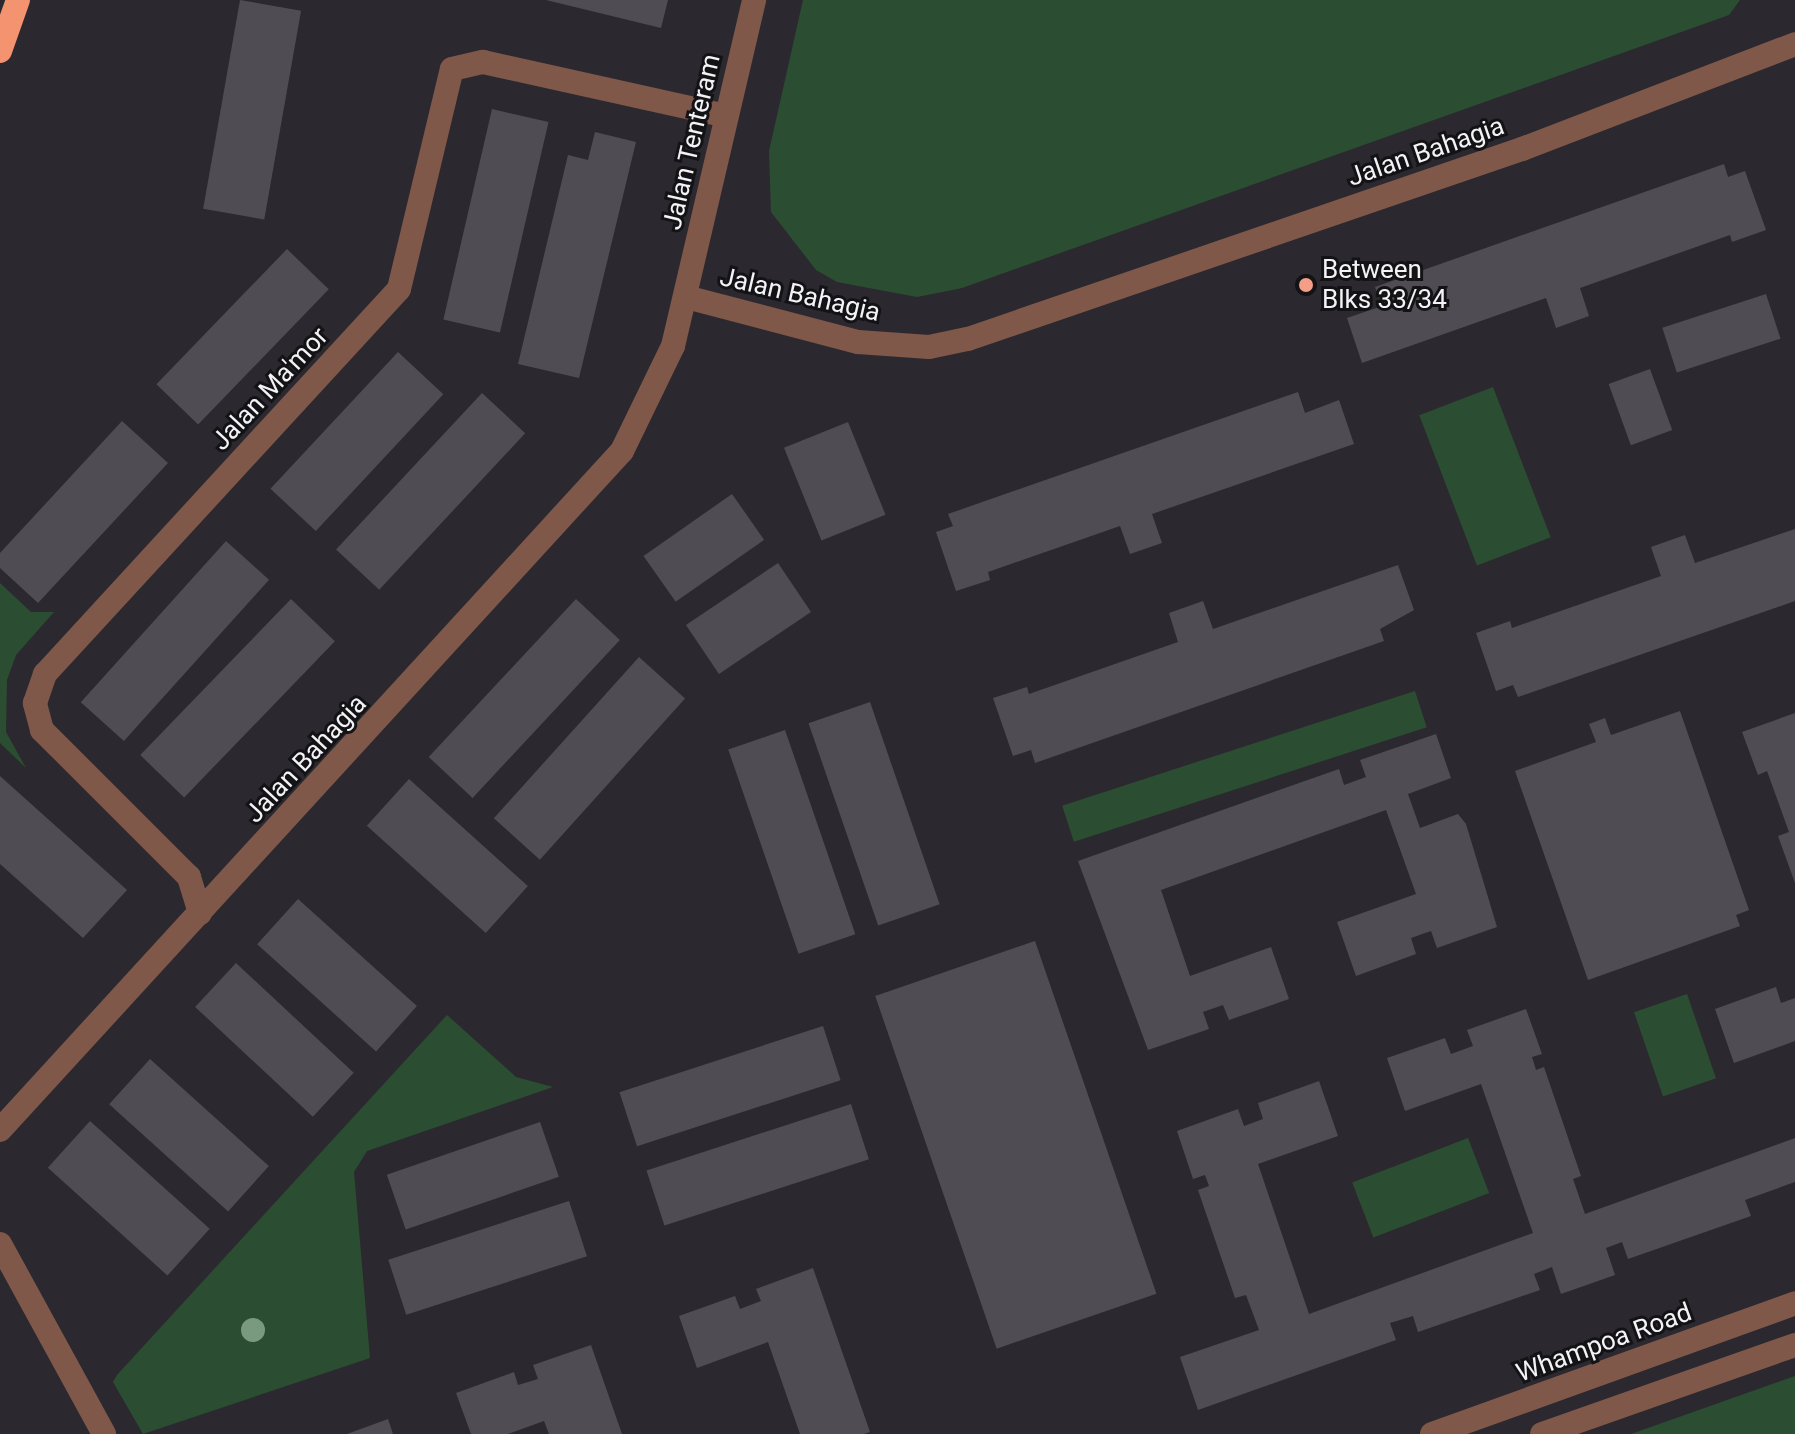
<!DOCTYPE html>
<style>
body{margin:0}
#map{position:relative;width:1795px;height:1434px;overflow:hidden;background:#2b292f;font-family:Roboto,sans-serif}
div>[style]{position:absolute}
.green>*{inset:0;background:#2b4e32;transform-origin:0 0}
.building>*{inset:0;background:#4f4d53;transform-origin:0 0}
.minor>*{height:24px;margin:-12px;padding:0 12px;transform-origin:12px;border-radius:12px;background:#7f584a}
.highway>*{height:24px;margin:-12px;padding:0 12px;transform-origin:12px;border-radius:12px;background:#f39370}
.trees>*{width:24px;height:24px;margin:-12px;border-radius:50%;background:#799a7f}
.dots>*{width:22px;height:22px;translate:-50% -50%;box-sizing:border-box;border:4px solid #131215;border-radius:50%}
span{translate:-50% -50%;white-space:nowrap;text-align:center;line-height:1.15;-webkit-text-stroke:6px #131215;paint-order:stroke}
.street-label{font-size:26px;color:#f3f2f6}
.poi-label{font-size:26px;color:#f3f2f6}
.left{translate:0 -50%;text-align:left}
</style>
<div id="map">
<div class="green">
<i style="clip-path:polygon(803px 0,1740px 0,1729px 15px,962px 288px,917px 297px,837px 282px,816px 270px,771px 212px,769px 151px)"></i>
<i style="left:1493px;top:387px;width:161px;height:79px;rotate:69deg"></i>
<i style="clip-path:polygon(0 583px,31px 612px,54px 612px,16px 655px,7px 680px,6px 732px,26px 768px,0 743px)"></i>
<i style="left:1415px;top:691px;width:38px;height:371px;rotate:72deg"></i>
<i style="left:1687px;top:994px;width:89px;height:56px;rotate:71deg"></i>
<i style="clip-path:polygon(447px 1015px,516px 1077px,553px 1087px,367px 1151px,354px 1172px,370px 1358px,143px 1434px,113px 1382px,117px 1375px)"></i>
<i style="left:1468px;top:1138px;width:59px;height:124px;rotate:69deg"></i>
<i style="clip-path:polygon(1795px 1376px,1795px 1434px,1631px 1434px)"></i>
</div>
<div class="building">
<i style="left:240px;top:0;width:62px;height:212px;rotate:10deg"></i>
<i style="clip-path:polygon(546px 0,668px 0,661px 28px)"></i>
<i style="left:492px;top:109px;width:58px;height:216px;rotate:13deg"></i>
<i style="clip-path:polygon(595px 132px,636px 142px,579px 378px,518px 364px,568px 155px,588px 160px)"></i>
<i style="clip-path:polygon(1724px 164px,1728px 177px,1745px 171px,1766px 230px,1732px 242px,1730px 235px,1580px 288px,1589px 316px,1556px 328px,1546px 298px,1362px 363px,1347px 318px,1382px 306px,1375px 287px)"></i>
<i style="left:287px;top:249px;width:58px;height:188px;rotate:44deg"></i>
<i style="left:1766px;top:294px;width:47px;height:109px;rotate:72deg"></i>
<i style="left:398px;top:352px;width:62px;height:187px;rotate:43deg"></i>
<i style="left:1650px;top:369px;width:65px;height:44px;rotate:70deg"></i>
<i style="clip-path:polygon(1298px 392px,1305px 413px,1339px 400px,1354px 444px,1152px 514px,1162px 543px,1130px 554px,1120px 526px,988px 572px,990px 580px,956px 591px,936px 532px,953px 526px,948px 514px)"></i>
<i style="left:482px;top:393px;width:59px;height:214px;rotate:43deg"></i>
<i style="clip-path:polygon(122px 421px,168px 463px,38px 603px,0 568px,0 553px)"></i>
<i style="left:848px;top:422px;width:100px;height:69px;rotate:68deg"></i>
<i style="left:732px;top:494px;width:56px;height:108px;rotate:55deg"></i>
<i style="clip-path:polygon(1795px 529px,1795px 601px,1518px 697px,1513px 685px,1496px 691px,1476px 633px,1510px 621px,1512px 628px,1661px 576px,1651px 547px,1685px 535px,1695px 563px)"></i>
<i style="left:226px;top:541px;width:58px;height:217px;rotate:42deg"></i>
<i style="left:778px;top:563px;width:59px;height:111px;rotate:56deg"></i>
<i style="clip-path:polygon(1398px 565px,1414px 610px,1380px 629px,1384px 641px,1035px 763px,1031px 750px,1013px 756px,993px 698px,1027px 687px,1029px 694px,1178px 642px,1169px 613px,1203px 601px,1213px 629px)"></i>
<i style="left:291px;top:599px;width:61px;height:217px;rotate:44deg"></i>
<i style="left:576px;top:599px;width:60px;height:216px;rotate:43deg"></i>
<i style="left:639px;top:657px;width:62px;height:217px;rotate:42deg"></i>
<i style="left:870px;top:702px;width:214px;height:65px;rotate:71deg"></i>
<i style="clip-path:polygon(1680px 711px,1749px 910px,1736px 915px,1740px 926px,1588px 980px,1515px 771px,1596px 742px,1589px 724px,1605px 718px,1611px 735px)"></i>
<i style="clip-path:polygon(1795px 713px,1795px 883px,1778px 836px,1789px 832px,1767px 771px,1758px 775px,1742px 732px)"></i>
<i style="left:785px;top:730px;width:216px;height:60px;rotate:71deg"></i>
<i style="clip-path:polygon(1436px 734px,1451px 778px,1408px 794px,1420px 828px,1458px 814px,1466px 824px,1497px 927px,1437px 948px,1431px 931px,1411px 938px,1416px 954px,1356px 976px,1337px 922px,1416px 894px,1386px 810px,1161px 890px,1190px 976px,1271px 947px,1289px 999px,1229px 1020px,1223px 1005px,1203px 1012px,1209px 1029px,1148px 1050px,1078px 861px,1339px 769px,1344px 785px,1366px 777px,1360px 760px)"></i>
<i style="clip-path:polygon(0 776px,127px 890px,83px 938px,0 864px)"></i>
<i style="left:409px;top:779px;width:160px;height:63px;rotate:42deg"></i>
<i style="left:298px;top:899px;width:160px;height:61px;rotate:42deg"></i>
<i style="left:1035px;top:941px;width:373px;height:169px;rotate:71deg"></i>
<i style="left:236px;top:963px;width:161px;height:60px;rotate:43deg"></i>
<i style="clip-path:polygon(1776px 987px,1781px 1003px,1795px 998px,1795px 1041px,1734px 1063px,1715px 1009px)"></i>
<i style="clip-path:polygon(1526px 1009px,1542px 1054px,1532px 1057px,1536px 1070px,1544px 1067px,1581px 1176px,1573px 1179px,1585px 1214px,1795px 1138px,1795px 1182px,1745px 1200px,1751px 1216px,1628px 1259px,1622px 1242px,1606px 1248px,1615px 1275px,1561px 1294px,1552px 1267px,1534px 1274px,1540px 1290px,1418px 1332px,1413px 1316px,1390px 1323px,1396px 1340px,1198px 1410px,1180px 1357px,1259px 1330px,1246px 1295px,1235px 1298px,1198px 1190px,1209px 1186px,1205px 1175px,1193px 1179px,1177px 1131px,1238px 1109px,1244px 1126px,1263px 1119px,1258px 1103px,1319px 1081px,1338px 1136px,1258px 1164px,1309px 1314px,1533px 1233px,1481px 1084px,1405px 1111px,1387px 1058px,1445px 1038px,1451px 1054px,1473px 1046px,1467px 1030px)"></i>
<i style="left:823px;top:1026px;width:57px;height:214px;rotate:72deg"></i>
<i style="left:150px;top:1059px;width:160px;height:61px;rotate:42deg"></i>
<i style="left:851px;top:1104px;width:58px;height:215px;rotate:72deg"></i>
<i style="left:90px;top:1121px;width:161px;height:63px;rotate:42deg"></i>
<i style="left:540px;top:1122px;width:58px;height:162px;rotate:71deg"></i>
<i style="left:569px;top:1201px;width:58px;height:190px;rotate:72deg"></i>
<i style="clip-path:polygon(813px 1268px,870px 1432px,864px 1434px,800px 1434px,768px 1342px,697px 1368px,679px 1316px,735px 1296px,740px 1309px,761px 1301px,756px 1289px)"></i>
<i style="clip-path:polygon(591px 1345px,622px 1434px,549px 1434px,544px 1421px,508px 1434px,471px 1434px,456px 1393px,514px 1372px,518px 1385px,538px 1379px,533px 1365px)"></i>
<i style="clip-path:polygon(388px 1419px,393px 1434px,347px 1434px)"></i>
</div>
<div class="minor">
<i style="left:686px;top:297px;width:178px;rotate:14.7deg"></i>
<i style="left:858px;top:342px;width:71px;rotate:4deg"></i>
<i style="left:929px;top:347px;width:40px;rotate:-12deg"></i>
<i style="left:968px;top:339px;width:586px;rotate:-18.93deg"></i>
<i style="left:1522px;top:149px;width:292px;rotate:-21deg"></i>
<i style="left:200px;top:913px;width:38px;rotate:-107deg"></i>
<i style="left:189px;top:877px;width:208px;rotate:-135deg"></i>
<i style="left:42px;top:730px;width:28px;rotate:-105deg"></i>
<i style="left:35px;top:703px;width:31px;rotate:-71deg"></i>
<i style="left:45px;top:674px;width:523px;rotate:-47.4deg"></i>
<i style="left:399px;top:289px;width:226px;rotate:-76.5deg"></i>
<i style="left:452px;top:69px;width:32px;rotate:-13deg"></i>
<i style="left:483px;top:62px;width:249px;rotate:12.5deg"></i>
<i style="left:0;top:1130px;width:921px;rotate:-47.51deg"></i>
<i style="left:622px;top:451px;width:117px;rotate:-64.1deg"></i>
<i style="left:673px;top:346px;width:355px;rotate:-76.8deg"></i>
<i style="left:0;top:1244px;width:217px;rotate:61.3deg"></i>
<i style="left:1432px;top:1434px;width:386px;rotate:-19.8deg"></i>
<i style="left:1542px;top:1434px;width:268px;rotate:-19.4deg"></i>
</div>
<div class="highway">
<i style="left:0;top:51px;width:54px;rotate:-70.6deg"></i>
</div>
<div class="trees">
<i style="left:253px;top:1330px"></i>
</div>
<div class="dots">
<i style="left:1306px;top:285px;background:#f49e87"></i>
</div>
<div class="street-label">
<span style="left:692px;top:142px;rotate:-77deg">Jalan Tenteram</span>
<span style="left:1426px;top:152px;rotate:-19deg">Jalan Bahagia</span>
<span style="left:800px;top:295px;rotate:13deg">Jalan Bahagia</span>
<span style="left:270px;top:389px;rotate:-47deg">Jalan Ma'mor</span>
<span style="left:306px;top:759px;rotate:-47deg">Jalan Bahagia</span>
<span style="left:1604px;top:1343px;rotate:-20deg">Whampoa Road</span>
</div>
<div class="poi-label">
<span class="left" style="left:1322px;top:285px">Between<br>Blks 33/34</span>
</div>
</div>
